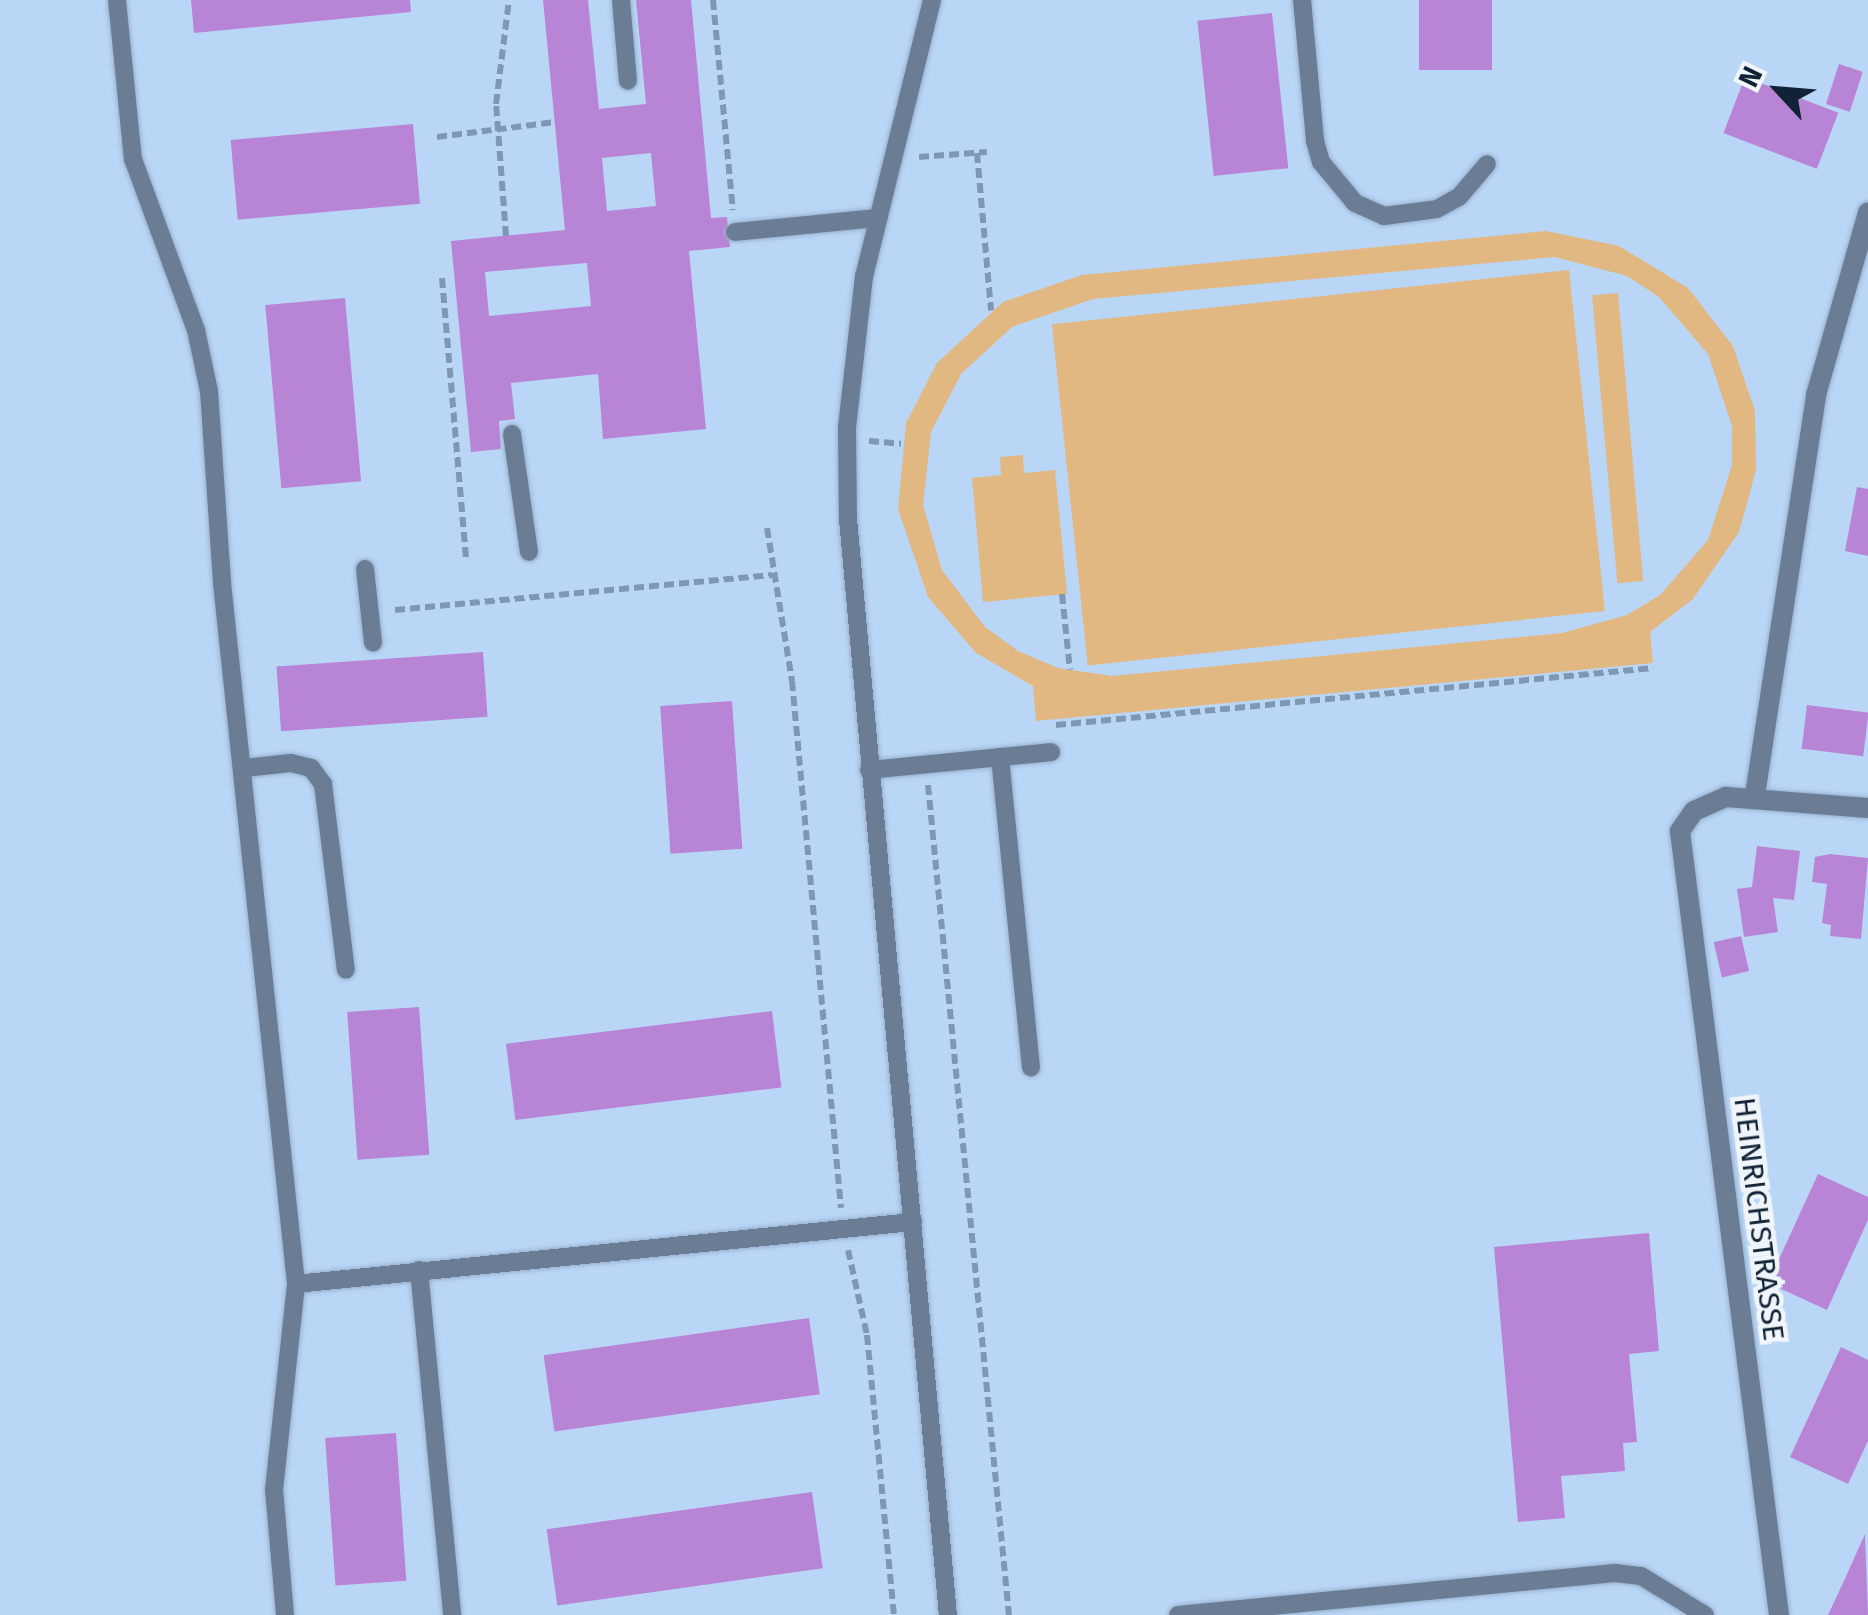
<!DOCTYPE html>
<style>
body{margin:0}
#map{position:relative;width:1868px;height:1615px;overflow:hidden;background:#bad6f7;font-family:"Fira Sans",sans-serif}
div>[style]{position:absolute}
.green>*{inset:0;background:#e2b882;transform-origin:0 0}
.building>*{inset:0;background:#b884d5;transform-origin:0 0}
.path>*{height:6px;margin-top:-3px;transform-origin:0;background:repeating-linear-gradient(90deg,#7e97b3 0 10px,transparent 0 15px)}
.roads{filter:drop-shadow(0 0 2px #98b2d0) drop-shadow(0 0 2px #98b2d0)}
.lane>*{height:18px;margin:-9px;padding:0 9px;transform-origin:9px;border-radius:9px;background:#6a7d94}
.street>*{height:20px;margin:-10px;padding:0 10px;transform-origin:10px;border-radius:10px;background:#6a7d94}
span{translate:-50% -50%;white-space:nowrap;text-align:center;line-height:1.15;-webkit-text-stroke:9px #f0f5fa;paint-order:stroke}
.street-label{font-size:30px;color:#102236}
.north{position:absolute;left:1728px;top:40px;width:100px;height:100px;-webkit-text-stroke:8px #f0f5fa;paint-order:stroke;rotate:296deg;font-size:28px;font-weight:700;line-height:40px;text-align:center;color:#102236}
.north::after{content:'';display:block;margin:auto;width:35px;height:45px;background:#102236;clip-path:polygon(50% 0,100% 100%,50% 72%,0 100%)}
</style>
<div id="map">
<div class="green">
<i style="clip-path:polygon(evenodd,1546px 231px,1619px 246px,1688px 288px,1733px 346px,1755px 411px,1756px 470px,1739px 532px,1693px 599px,1650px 632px,1653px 663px,1036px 721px,1033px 686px,976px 653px,928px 597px,898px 509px,906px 423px,937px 363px,1003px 302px,1082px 275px,1546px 231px,1555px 257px,1627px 276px,1659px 297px,1708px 354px,1732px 426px,1732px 465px,1708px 540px,1660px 595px,1627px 615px,1562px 633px,1112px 676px,1058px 668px,1018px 651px,985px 627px,942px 570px,923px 505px,931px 432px,961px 374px,1012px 327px,1093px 299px,1555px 257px)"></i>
<i style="left:1569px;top:270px;width:343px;height:520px;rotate:84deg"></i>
<i style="left:1618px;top:293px;width:289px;height:26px;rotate:85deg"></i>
<i style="clip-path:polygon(1023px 455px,1024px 473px,1055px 470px,1067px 594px,983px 602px,972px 478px,1001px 475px,1000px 457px)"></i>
</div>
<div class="building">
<i style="clip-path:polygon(191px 0,410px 0,411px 12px,194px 33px)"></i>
<i style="clip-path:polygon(evenodd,543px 0,588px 0,599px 109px,646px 104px,636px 0,691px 0,711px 218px,727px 217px,730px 247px,689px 251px,706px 429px,603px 439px,598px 374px,511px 383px,515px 419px,499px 421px,501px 449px,471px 452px,451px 241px,565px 230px,543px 0,651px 153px,656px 206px,607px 211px,602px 158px,651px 153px,543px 0,587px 263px,591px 306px,489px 316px,485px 272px,587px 263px)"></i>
<i style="left:1419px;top:0;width:73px;height:70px"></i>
<i style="left:1272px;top:13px;width:156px;height:75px;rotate:84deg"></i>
<i style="left:1839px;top:64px;width:25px;height:42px;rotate:18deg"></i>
<i style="left:1745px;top:77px;width:100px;height:60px;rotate:21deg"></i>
<i style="left:413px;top:124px;width:80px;height:183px;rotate:85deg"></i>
<i style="left:345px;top:298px;width:184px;height:80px;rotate:85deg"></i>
<i style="clip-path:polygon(1857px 487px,1868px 489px,1868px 556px,1845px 551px)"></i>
<i style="left:483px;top:652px;width:65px;height:207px;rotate:86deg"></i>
<i style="left:732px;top:701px;width:148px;height:72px;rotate:86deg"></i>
<i style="left:1807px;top:705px;width:62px;height:44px;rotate:7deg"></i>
<i style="clip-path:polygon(1757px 846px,1800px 851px,1794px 900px,1773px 898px,1778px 932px,1744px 937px,1737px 889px,1752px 887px)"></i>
<i style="clip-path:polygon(1830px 854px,1868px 858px,1861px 939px,1830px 936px,1831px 925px,1822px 923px,1827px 884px,1812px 882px,1815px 857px)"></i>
<i style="left:1741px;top:936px;width:36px;height:28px;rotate:77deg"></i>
<i style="left:419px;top:1007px;width:148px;height:72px;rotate:86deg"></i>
<i style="left:772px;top:1011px;width:77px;height:268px;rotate:83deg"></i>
<i style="clip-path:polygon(1818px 1174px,1868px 1197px,1868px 1220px,1827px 1310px,1768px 1283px)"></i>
<i style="clip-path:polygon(1649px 1233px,1659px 1351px,1629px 1354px,1637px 1442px,1623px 1443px,1625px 1471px,1561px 1476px,1565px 1518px,1518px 1522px,1494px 1247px)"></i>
<i style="left:809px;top:1318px;width:77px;height:268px;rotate:82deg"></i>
<i style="clip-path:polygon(1841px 1347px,1868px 1360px,1868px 1441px,1848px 1484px,1790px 1457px)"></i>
<i style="left:396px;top:1433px;width:148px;height:71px;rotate:86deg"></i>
<i style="left:812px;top:1492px;width:77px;height:268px;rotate:82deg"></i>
<i style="clip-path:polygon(1865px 1534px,1868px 1615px,1828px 1615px,1843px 1583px)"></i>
</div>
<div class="path">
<i style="left:713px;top:0;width:211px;rotate:84.6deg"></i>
<i style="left:437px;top:137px;width:119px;rotate:-7.2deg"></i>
<i style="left:977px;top:153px;width:158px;rotate:84.9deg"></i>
<i style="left:919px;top:157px;width:68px;rotate:-4.2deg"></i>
<i style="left:506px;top:236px;width:132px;rotate:-94.3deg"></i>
<i style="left:496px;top:104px;width:105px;rotate:-82.9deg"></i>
<i style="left:442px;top:278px;width:281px;rotate:85.1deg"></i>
<i style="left:869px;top:441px;width:32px;rotate:5deg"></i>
<i style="left:767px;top:528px;width:155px;rotate:80.7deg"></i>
<i style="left:792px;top:681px;width:529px;rotate:84.69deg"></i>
<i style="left:1062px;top:594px;width:76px;rotate:84deg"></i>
<i style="left:395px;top:610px;width:379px;rotate:-5.3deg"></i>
<i style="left:1056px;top:725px;width:600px;rotate:-5.45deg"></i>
<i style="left:928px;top:785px;width:834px;rotate:84.43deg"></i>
<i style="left:848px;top:1250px;width:87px;rotate:77.4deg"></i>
<i style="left:867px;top:1335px;width:281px;rotate:84.5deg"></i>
</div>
<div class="roads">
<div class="lane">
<i style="left:117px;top:0;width:160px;rotate:84.3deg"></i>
<i style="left:133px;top:159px;width:182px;rotate:69.8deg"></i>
<i style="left:196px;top:330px;width:62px;rotate:78deg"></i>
<i style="left:209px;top:391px;width:192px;rotate:86.1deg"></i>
<i style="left:222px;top:583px;width:705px;rotate:83.97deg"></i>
<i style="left:621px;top:0;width:81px;rotate:85.1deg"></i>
<i style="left:932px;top:0;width:284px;rotate:103.8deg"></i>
<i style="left:864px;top:276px;width:152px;rotate:96.4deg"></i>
<i style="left:847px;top:427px;width:92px;rotate:89.4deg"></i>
<i style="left:848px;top:519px;width:1101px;rotate:84.79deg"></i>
<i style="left:1302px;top:0;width:142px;rotate:84.7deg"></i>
<i style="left:1315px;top:141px;width:22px;rotate:74deg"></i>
<i style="left:1321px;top:162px;width:53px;rotate:50.3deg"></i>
<i style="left:1355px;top:203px;width:32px;rotate:24deg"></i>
<i style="left:1384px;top:216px;width:53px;rotate:-7.5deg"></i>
<i style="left:1437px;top:209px;width:25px;rotate:-29deg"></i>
<i style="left:1459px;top:197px;width:43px;rotate:-49.7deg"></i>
<i style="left:735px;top:232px;width:144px;rotate:-5.6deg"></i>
<i style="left:512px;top:434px;width:119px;rotate:81.8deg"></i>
<i style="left:365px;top:569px;width:74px;rotate:83.8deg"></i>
<i style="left:1000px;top:757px;width:312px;rotate:84.3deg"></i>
<i style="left:244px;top:768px;width:47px;rotate:-6.1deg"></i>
<i style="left:291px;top:763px;width:21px;rotate:14deg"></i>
<i style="left:311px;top:768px;width:20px;rotate:53deg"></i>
<i style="left:323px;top:784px;width:187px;rotate:83deg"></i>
<i style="left:869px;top:770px;width:183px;rotate:-5.6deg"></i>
<i style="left:419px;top:1270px;width:347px;rotate:84.5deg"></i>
<i style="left:285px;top:1615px;width:125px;rotate:-95deg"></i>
<i style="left:274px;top:1490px;width:207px;rotate:-83.9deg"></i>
<i style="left:296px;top:1284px;width:620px;rotate:-5.74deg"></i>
<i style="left:1178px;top:1615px;width:439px;rotate:-5.5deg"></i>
<i style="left:1615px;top:1573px;width:26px;rotate:7deg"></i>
<i style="left:1641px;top:1576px;width:75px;rotate:31.4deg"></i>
</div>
<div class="street">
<i style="left:1755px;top:795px;width:405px;rotate:-81.3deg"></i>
<i style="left:1816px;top:395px;width:190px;rotate:-74.1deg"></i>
<i style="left:1779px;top:1615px;width:790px;rotate:-97.2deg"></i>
<i style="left:1680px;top:831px;width:24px;rotate:-55deg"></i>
<i style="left:1694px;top:811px;width:35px;rotate:-24deg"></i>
<i style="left:1726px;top:797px;width:142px;rotate:4.4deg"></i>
</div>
</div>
<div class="street-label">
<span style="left:1759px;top:1219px;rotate:83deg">HEINRICHSTRASSE</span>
</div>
<div class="north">N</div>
</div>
